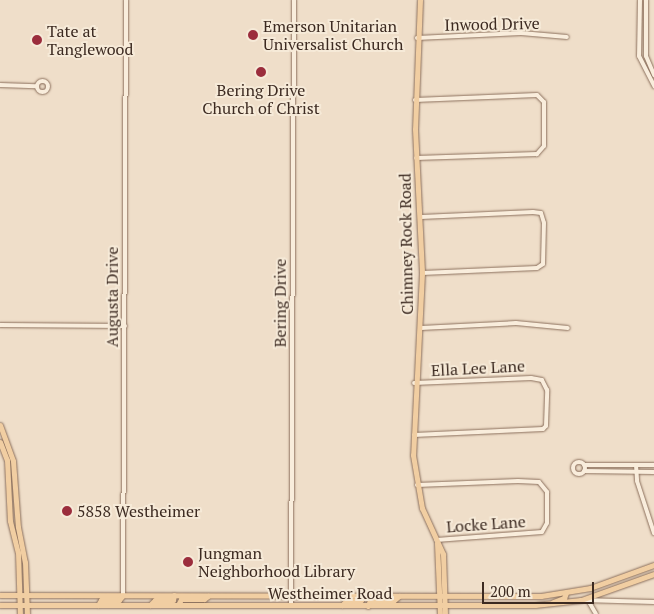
<!DOCTYPE html>
<style>
body{margin:0}
#map{position:relative;width:654px;height:614px;overflow:hidden;background:#efdec9;font-family:"PT Serif",serif}
div>[style]{position:absolute}
.roads{filter:drop-shadow(0 0 1px #8c705d) drop-shadow(0 0 1px #8c705d)}
.minor>*{height:4px;margin:-2px;padding:0 2px;transform-origin:2px;border-radius:2px;background:#f9eddc}
.minor>.ring{margin:-2px;padding:0;box-sizing:content-box;background:none;border:4px solid #f9eddc;border-radius:50%}
.major>*{height:5px;margin:-2.5px;padding:0 2.5px;transform-origin:2.5px;border-radius:2.5px;background:#f1cea2}
.dots>*{width:14px;height:14px;translate:-50% -50%;box-sizing:border-box;border:2px solid #f6ead8;border-radius:50%}
span{translate:-50% -50%;white-space:nowrap;text-align:center;line-height:1.15;-webkit-text-stroke:4px #f6ead8;paint-order:stroke}
.street-label{font-size:16px;color:#3c2a21}
.poi-label{font-size:16px;color:#3c2a21}
.left{translate:0 -50%;text-align:left}
.scale{position:absolute;left:482px;top:582px;width:112px;height:22px;box-sizing:border-box;border:2px solid #3c2a21;border-top:0;padding-left:6px;font-size:15px;line-height:18px;white-space:nowrap;color:#3c2a21;-webkit-text-stroke:4px #f6ead8;paint-order:stroke}
</style>
<div id="map">
<div class="roads">
<div class="minor">
<i style="left:640px;top:0;width:56px;rotate:91deg"></i>
<i style="left:639px;top:56px;width:34px;rotate:63deg"></i>
<i style="left:646px;top:0;width:56px;rotate:90deg"></i>
<i style="left:646px;top:56px;width:21px;rotate:67deg"></i>
<i style="left:417px;top:38px;width:104px;rotate:-2.8deg"></i>
<i style="left:521px;top:33px;width:46px;rotate:5deg"></i>
<i class="ring" style="left:36.5px;top:80.5px;width:7px;height:7px"></i>
<i style="left:0;top:85px;width:36px;rotate:2deg"></i>
<i style="left:415px;top:100px;width:122px;rotate:-2.3deg"></i>
<i style="left:537px;top:95px;width:10px;rotate:45deg"></i>
<i style="left:544px;top:102px;width:44px;rotate:90deg"></i>
<i style="left:544px;top:146px;width:11px;rotate:131deg"></i>
<i style="left:537px;top:154px;width:121px;rotate:178.1deg"></i>
<i style="left:421px;top:217px;width:112px;rotate:-2.6deg"></i>
<i style="left:533px;top:212px;width:8px;rotate:7deg"></i>
<i style="left:541px;top:213px;width:10px;rotate:73deg"></i>
<i style="left:544px;top:223px;width:41px;rotate:91.4deg"></i>
<i style="left:543px;top:264px;width:7px;rotate:146deg"></i>
<i style="left:537px;top:268px;width:115px;rotate:177.5deg"></i>
<i style="left:0;top:325px;width:125px;rotate:0.5deg"></i>
<i style="left:421px;top:328px;width:95px;rotate:-3deg"></i>
<i style="left:516px;top:323px;width:52px;rotate:5.5deg"></i>
<i style="left:414px;top:435px;width:129px;rotate:-2.7deg"></i>
<i style="left:543px;top:429px;width:4px;rotate:-45deg"></i>
<i style="left:546px;top:426px;width:36px;rotate:-88deg"></i>
<i style="left:547px;top:390px;width:11px;rotate:-117deg"></i>
<i style="left:542px;top:380px;width:11px;rotate:-170deg"></i>
<i style="left:531px;top:378px;width:117px;rotate:177.6deg"></i>
<i class="ring" style="left:573px;top:462px;width:8px;height:8px"></i>
<i style="left:584px;top:465px;width:70px"></i>
<i style="left:636px;top:465px;width:16px;rotate:86deg"></i>
<i style="left:637px;top:481px;width:55px;rotate:71.9deg"></i>
<i style="left:584px;top:471px;width:70px;rotate:0.8deg"></i>
<i style="left:417px;top:485px;width:101px;rotate:-2.3deg"></i>
<i style="left:518px;top:481px;width:21px;rotate:3deg"></i>
<i style="left:539px;top:482px;width:13px;rotate:51deg"></i>
<i style="left:547px;top:492px;width:31px;rotate:90deg"></i>
<i style="left:547px;top:523px;width:10px;rotate:119deg"></i>
<i style="left:542px;top:532px;width:106px;rotate:175.7deg"></i>
<i style="left:123px;top:595px;width:595px;rotate:-89.71deg"></i>
<i style="left:581px;top:600px;width:73px;rotate:1.6deg"></i>
<i style="left:589px;top:602px;width:14px;rotate:60deg"></i>
<i style="left:291px;top:606px;width:606px;rotate:-89.72deg"></i>
</div>
<div class="major">
<i style="left:420px;top:0;width:129px;rotate:92.2deg"></i>
<i style="left:415px;top:129px;width:144px;rotate:87.2deg"></i>
<i style="left:422px;top:273px;width:182px;rotate:92.8deg"></i>
<i style="left:413px;top:455px;width:54px;rotate:80.4deg"></i>
<i style="left:422px;top:508px;width:51px;rotate:65.5deg"></i>
<i style="left:443px;top:554px;width:60px;rotate:88.1deg"></i>
<i style="left:0;top:425px;width:38px;rotate:70deg"></i>
<i style="left:13px;top:461px;width:66px;rotate:85.7deg"></i>
<i style="left:18px;top:527px;width:36px;rotate:79deg"></i>
<i style="left:25px;top:562px;width:52px;rotate:87.8deg"></i>
<i style="left:0;top:442px;width:19px;rotate:69deg"></i>
<i style="left:7px;top:460px;width:61px;rotate:87.2deg"></i>
<i style="left:10px;top:521px;width:32px;rotate:76deg"></i>
<i style="left:18px;top:552px;width:62px;rotate:88.2deg"></i>
<i style="left:437px;top:543px;width:71px;rotate:87.6deg"></i>
<i style="left:0;top:595px;width:541px;rotate:0.11deg"></i>
<i style="left:541px;top:596px;width:50px;rotate:-9.3deg"></i>
<i style="left:590px;top:588px;width:68px;rotate:-19.8deg"></i>
<i style="left:553px;top:602px;width:12px;rotate:-20deg"></i>
<i style="left:564px;top:598px;width:5px;rotate:-68deg"></i>
<i style="left:0;top:605px;width:535px"></i>
<i style="left:535px;top:605px;width:46px;rotate:-6.2deg"></i>
<i style="left:581px;top:600px;width:77px;rotate:-19.6deg"></i>
<i style="left:98px;top:605px;width:6px;rotate:-59deg"></i>
<i style="left:101px;top:600px;width:18px"></i>
<i style="left:119px;top:600px;width:6px;rotate:-51deg"></i>
<i style="left:150px;top:605px;width:7px;rotate:-45deg"></i>
<i style="left:155px;top:600px;width:18px"></i>
<i style="left:173px;top:600px;width:5px;rotate:-79deg"></i>
<i style="left:178px;top:605px;width:7px;rotate:-63deg"></i>
<i style="left:181px;top:599px;width:23px"></i>
<i style="left:204px;top:599px;width:5px;rotate:-37deg"></i>
<i style="left:342px;top:605px;width:6px;rotate:-45deg"></i>
<i style="left:346px;top:601px;width:15px;rotate:-4deg"></i>
<i style="left:361px;top:600px;width:5px;rotate:-68deg"></i>
<i style="left:368px;top:606px;width:6px;rotate:-72deg"></i>
<i style="left:370px;top:600px;width:23px;rotate:2deg"></i>
<i style="left:393px;top:601px;width:8px;rotate:-40deg"></i>
</div>
</div>
<div class="dots">
<i style="left:253px;top:35px;background:#9b2d3c"></i>
<i style="left:37px;top:40px;background:#9b2d3c"></i>
<i style="left:261px;top:72px;background:#9b2d3c"></i>
<i style="left:67px;top:511px;background:#9b2d3c"></i>
<i style="left:188px;top:562px;background:#9b2d3c"></i>
</div>
<div class="street-label">
<span style="left:492px;top:24px;rotate:-1deg">Inwood Drive</span>
<span style="left:406px;top:244px;rotate:-91deg">Chimney Rock Road</span>
<span style="left:112px;top:297px;rotate:-90deg">Augusta Drive</span>
<span style="left:280px;top:303px;rotate:-90deg">Bering Drive</span>
<span style="left:478px;top:368px;rotate:-3deg">Ella Lee Lane</span>
<span style="left:486px;top:524px;rotate:-4deg">Locke Lane</span>
<span style="left:330px;top:593px">Westheimer Road</span>
</div>
<div class="poi-label">
<span class="left" style="left:263px;top:35px">Emerson Unitarian<br>Universalist Church</span>
<span class="left" style="left:47px;top:40px">Tate at<br>Tanglewood</span>
<span style="left:261px;top:99px">Bering Drive<br>Church of Christ</span>
<span class="left" style="left:77px;top:511px">5858 Westheimer</span>
<span class="left" style="left:198px;top:562px">Jungman<br>Neighborhood Library</span>
</div>
<div class="scale">200 m</div>
</div>
